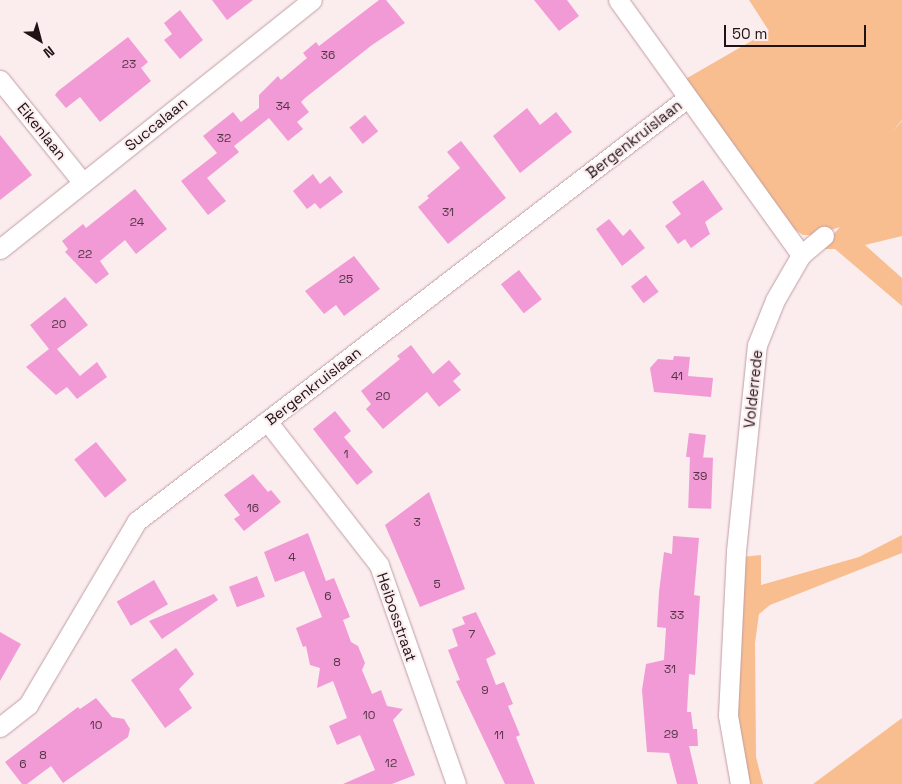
<!DOCTYPE html>
<style>
body{margin:0}
#map{position:relative;width:902px;height:784px;overflow:hidden;background:#fbecee;font-family:"Space Grotesk",sans-serif}
div>[style]{position:absolute}
.green>*{inset:0;background:#f9be8f}
.building>*{inset:0;background:#f29ad5;transform-origin:0 0}
.roads{filter:drop-shadow(0 0 1px #c09ea4) drop-shadow(0 0 1px #c09ea4)}
.street>*{height:19px;margin:-9.5px;padding:0 9.5px;transform-origin:9.5px;border-radius:9.5px;background:#fff}
span{translate:-50% -50%;white-space:nowrap;text-align:center;line-height:1.15;-webkit-text-stroke:4px #fbecee;paint-order:stroke}
.number-label{font-size:12px;color:#543546}
.number-label span{-webkit-text-stroke-width:0}
.street-label{font-size:15px;color:#1f1316}
.north{position:absolute;left:15px;top:15px;width:50px;height:50px;-webkit-text-stroke:4px #fbecee;paint-order:stroke;rotate:143deg;font-size:14px;font-weight:700;line-height:20px;text-align:center;color:#1f1316}
.north::after{content:'';display:block;margin:auto;width:18px;height:22px;background:#1f1316;clip-path:polygon(50% 0,100% 100%,50% 72%,0 100%)}
.scale{position:absolute;left:724px;top:25px;width:142px;height:22px;box-sizing:border-box;border:2px solid #1f1316;border-top:0;padding-left:6px;font-size:15px;line-height:18px;white-space:nowrap;color:#1f1316;-webkit-text-stroke:4px #fbecee;paint-order:stroke}
</style>
<div id="map">
<div class="green">
<i style="clip-path:polygon(749px 0,902px 0,902px 120px,892px 132px,902px 121px,902px 236px,865px 245px,902px 278px,902px 306px,835px 249px,821px 249px,840px 227px,814px 235px,803px 235px,794px 229px,682px 81px,769px 31px)"></i>
<i style="clip-path:polygon(902px 535px,902px 553px,770px 605px,759px 614px,755px 643px,756px 757px,763px 784px,746px 784px,735px 718px,742px 557px,761px 555px,761px 585px,859px 557px)"></i>
<i style="clip-path:polygon(902px 718px,902px 784px,813px 784px)"></i>
</div>
<div class="building">
<i style="clip-path:polygon(212px 0,253px 0,227px 20px)"></i>
<i style="clip-path:polygon(379px 0,386px 0,405px 23px,372px 45px,305px 98px,301px 102px,309px 112px,297px 122px,303px 129px,288px 141px,269px 118px,234px 146px,239px 152px,207px 178px,226px 201px,208px 215px,181px 181px,217px 153px,203px 136px,233px 112px,241px 122px,259px 108px,259px 95px,278px 76px,281px 80px,307px 58px,303px 53px,316px 42px,319px 46px)"></i>
<i style="clip-path:polygon(534px 0,567px 0,579px 16px,559px 31px)"></i>
<i style="clip-path:polygon(180px 10px,203px 40px,180px 59px,164px 40px,172px 34px,164px 23px)"></i>
<i style="clip-path:polygon(128px 37px,148px 62px,141px 68px,151px 81px,100px 122px,80px 97px,66px 108px,55px 95px,58px 91px)"></i>
<i style="clip-path:polygon(527px 108px,540px 125px,556px 112px,572px 132px,520px 173px,493px 136px)"></i>
<i style="left:365px;top:115px;width:21px;height:20px;rotate:51deg"></i>
<i style="clip-path:polygon(0 135px,32px 175px,0 200px)"></i>
<i style="clip-path:polygon(461px 141px,506px 198px,448px 244px,418px 207px,429px 198px,427px 196px,460px 168px,447px 152px)"></i>
<i style="clip-path:polygon(313px 174px,320px 184px,330px 176px,343px 192px,320px 209px,315px 203px,307px 209px,293px 191px)"></i>
<i style="clip-path:polygon(703px 180px,723px 209px,705px 222px,710px 234px,691px 248px,685px 239px,678px 244px,665px 226px,681px 214px,672px 202px)"></i>
<i style="clip-path:polygon(135px 189px,167px 229px,136px 254px,125px 240px,100px 261px,109px 274px,96px 284px,65px 252px,68px 249px,62px 241px,83px 224px,86px 228px)"></i>
<i style="clip-path:polygon(609px 219px,623px 236px,630px 229px,645px 248px,622px 266px,596px 229px)"></i>
<i style="clip-path:polygon(354px 256px,380px 289px,344px 316px,336px 305px,324px 314px,305px 291px)"></i>
<i style="left:519px;top:270px;width:37px;height:23px;rotate:52deg"></i>
<i style="left:646px;top:275px;width:21px;height:19px;rotate:53deg"></i>
<i style="clip-path:polygon(65px 297px,88px 325px,57px 349px,80px 376px,97px 362px,107px 377px,77px 399px,67px 387px,56px 395px,26px 367px,49px 349px,30px 325px)"></i>
<i style="clip-path:polygon(411px 345px,433px 374px,449px 360px,461px 374px,453px 381px,461px 390px,439px 407px,427px 392px,383px 429px,366px 409px,371px 404px,361px 391px,400px 359px,397px 356px)"></i>
<i style="clip-path:polygon(674px 356px,690px 357px,688px 376px,713px 378px,711px 397px,654px 392px,650px 368px,658px 359px,673px 360px)"></i>
<i style="clip-path:polygon(335px 411px,351px 431px,344px 437px,373px 472px,357px 485px,313px 429px)"></i>
<i style="left:689px;top:433px;width:17px;height:24px;rotate:7deg"></i>
<i style="left:96px;top:442px;width:49px;height:28px;rotate:51deg"></i>
<i style="left:690px;top:457px;width:23px;height:51px;rotate:2deg"></i>
<i style="clip-path:polygon(253px 474px,268px 492px,271px 490px,281px 502px,244px 531px,234px 519px,240px 515px,224px 495px)"></i>
<i style="clip-path:polygon(429px 492px,465px 589px,420px 607px,385px 525px)"></i>
<i style="clip-path:polygon(308px 533px,326px 581px,334px 578px,350px 617px,343px 620px,351px 642px,358px 646px,365px 663px,362px 670px,372px 694px,381px 690px,387px 706px,403px 709px,393px 720px,415px 775px,392px 784px,343px 784px,375px 770px,360px 735px,337px 745px,329px 726px,347px 718px,333px 681px,317px 688px,320px 668px,310px 665px,306px 646px,303px 647px,296px 628px,322px 617px,304px 571px,275px 582px,264px 552px)"></i>
<i style="clip-path:polygon(673px 536px,699px 538px,694px 595px,700px 596px,695px 675px,689px 674px,687px 712px,691px 712px,693px 729px,697px 729px,698px 746px,689px 746px,698px 784px,677px 784px,669px 753px,647px 752px,642px 690px,646px 664px,664px 660px,666px 628px,657px 627px,659px 592px,664px 552px,672px 554px)"></i>
<i style="left:257px;top:576px;width:22px;height:30px;rotate:69deg"></i>
<i style="left:154px;top:580px;width:28px;height:43px;rotate:60deg"></i>
<i style="clip-path:polygon(214px 594px,218px 600px,162px 639px,149px 621px)"></i>
<i style="clip-path:polygon(476px 612px,496px 654px,486px 659px,496px 685px,504px 682px,513px 704px,508px 706px,520px 735px,516px 737px,535px 784px,505px 784px,456px 681px,460px 680px,448px 650px,458px 646px,452px 629px,465px 624px,462px 617px)"></i>
<i style="clip-path:polygon(0 632px,21px 644px,0 681px)"></i>
<i style="clip-path:polygon(176px 648px,194px 674px,179px 689px,192px 708px,165px 728px,131px 680px)"></i>
<i style="clip-path:polygon(96px 698px,112px 717px,124px 719px,130px 729px,128px 737px,63px 783px,51px 766px,27px 784px,22px 784px,5px 762px,78px 707px,80px 709px)"></i>
</div>
<div class="roads">
<div class="street">
<i style="left:618px;top:0;width:314px;rotate:54.3deg"></i>
<i style="left:0;top:80px;width:132px;rotate:51.1deg"></i>
<i style="left:0;top:249px;width:399px;rotate:-38.6deg"></i>
<i style="left:267px;top:421px;width:182px;rotate:52.1deg"></i>
<i style="left:379px;top:565px;width:232px;rotate:70.6deg"></i>
<i style="left:0;top:727px;width:36px;rotate:-38deg"></i>
<i style="left:28px;top:705px;width:214px;rotate:-59.4deg"></i>
<i style="left:137px;top:521px;width:694px;rotate:-37.56deg"></i>
<i style="left:740px;top:784px;width:70px;rotate:-99.9deg"></i>
<i style="left:728px;top:715px;width:164px;rotate:-87.2deg"></i>
<i style="left:736px;top:551px;width:207px;rotate:-84.2deg"></i>
<i style="left:757px;top:345px;width:48px;rotate:-68.2deg"></i>
<i style="left:775px;top:300px;width:52px;rotate:-60deg"></i>
<i style="left:801px;top:255px;width:30px;rotate:-40deg"></i>
</div>
</div>
<div class="number-label">
<span style="left:328px;top:56px">36</span>
<span style="left:129px;top:65px">23</span>
<span style="left:283px;top:107px">34</span>
<span style="left:224px;top:139px">32</span>
<span style="left:448px;top:213px">31</span>
<span style="left:137px;top:223px">24</span>
<span style="left:85px;top:255px">22</span>
<span style="left:346px;top:280px">25</span>
<span style="left:59px;top:325px">20</span>
<span style="left:677px;top:377px">41</span>
<span style="left:383px;top:397px">20</span>
<span style="left:346px;top:455px">1</span>
<span style="left:700px;top:477px">39</span>
<span style="left:253px;top:509px">16</span>
<span style="left:417px;top:523px">3</span>
<span style="left:292px;top:558px">4</span>
<span style="left:437px;top:585px">5</span>
<span style="left:328px;top:597px">6</span>
<span style="left:677px;top:616px">33</span>
<span style="left:472px;top:635px">7</span>
<span style="left:337px;top:663px">8</span>
<span style="left:670px;top:670px">31</span>
<span style="left:485px;top:691px">9</span>
<span style="left:369px;top:716px">10</span>
<span style="left:96px;top:726px">10</span>
<span style="left:671px;top:735px">29</span>
<span style="left:499px;top:736px">11</span>
<span style="left:43px;top:756px">8</span>
<span style="left:391px;top:764px">12</span>
<span style="left:23px;top:765px">6</span>
</div>
<div class="street-label">
<span style="left:156px;top:124px;rotate:-39deg">Succalaan</span>
<span style="left:42px;top:131px;rotate:51deg">Eikenlaan</span>
<span style="left:634px;top:139px;rotate:-38deg">Bergenkruislaan</span>
<span style="left:313px;top:386px;rotate:-38deg">Bergenkruislaan</span>
<span style="left:753px;top:389px;rotate:-84deg">Volderrede</span>
<span style="left:397px;top:617px;rotate:71deg">Heibosstraat</span>
</div>
<div class="north">N</div>
<div class="scale">50 m</div>
</div>
